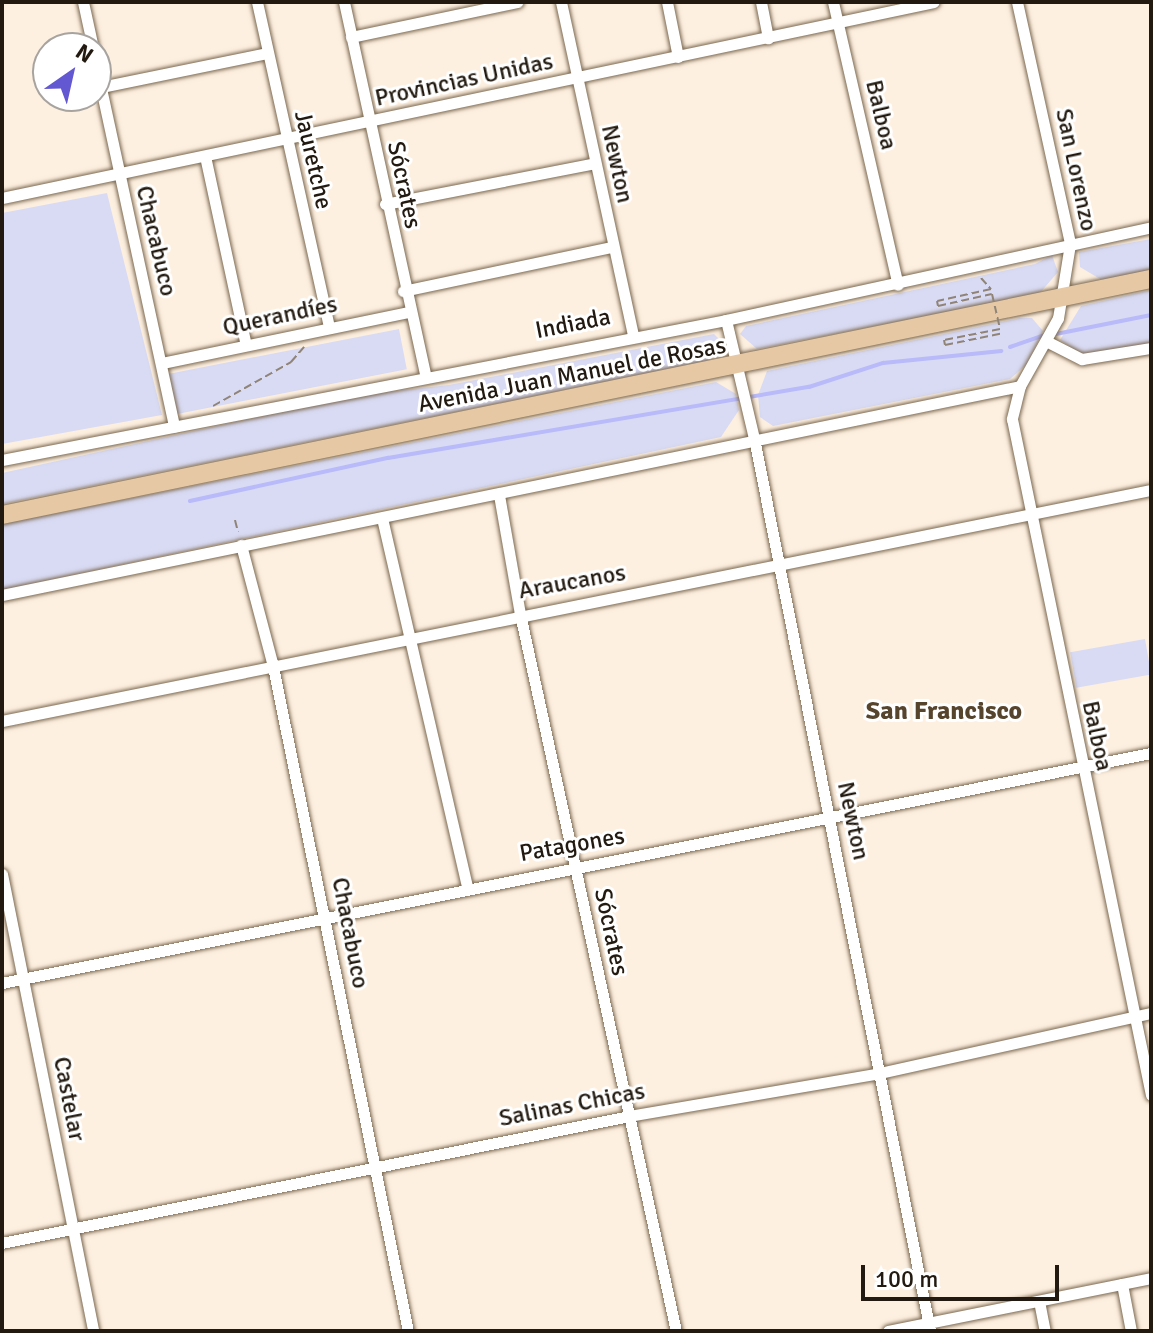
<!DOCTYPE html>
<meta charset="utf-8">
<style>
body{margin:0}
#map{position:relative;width:1153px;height:1333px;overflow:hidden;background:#fef0e0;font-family:Signika,sans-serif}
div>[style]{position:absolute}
.green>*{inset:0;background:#d9dbf4;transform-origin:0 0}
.stream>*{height:4px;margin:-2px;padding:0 2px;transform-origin:2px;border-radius:2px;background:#b8baf9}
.path>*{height:2px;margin-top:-1px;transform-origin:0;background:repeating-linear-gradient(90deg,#8f8477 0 8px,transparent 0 12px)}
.roads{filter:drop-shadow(0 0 2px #7a674f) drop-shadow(0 0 2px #7a674f)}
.minor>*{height:11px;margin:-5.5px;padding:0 5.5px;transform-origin:5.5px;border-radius:5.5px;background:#fff}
.primary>*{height:18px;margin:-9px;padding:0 9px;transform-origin:9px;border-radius:9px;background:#e6c9a4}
.path-bridge>*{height:2px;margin-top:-1px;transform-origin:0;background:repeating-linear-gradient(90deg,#8f8477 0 8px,transparent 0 12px)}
span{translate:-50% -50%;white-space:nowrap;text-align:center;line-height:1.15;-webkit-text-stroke:6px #fff;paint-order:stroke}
.street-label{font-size:24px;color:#221a10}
.neighbourhood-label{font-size:26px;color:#56442d;font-weight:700}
.frame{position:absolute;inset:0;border:4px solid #221a10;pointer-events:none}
.north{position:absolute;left:32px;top:32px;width:80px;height:80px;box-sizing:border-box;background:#fff;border:2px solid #a7a39f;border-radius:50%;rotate:34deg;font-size:22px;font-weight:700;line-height:32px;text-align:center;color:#221a10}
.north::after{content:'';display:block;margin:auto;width:28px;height:36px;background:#6358d1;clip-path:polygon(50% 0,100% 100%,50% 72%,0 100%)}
.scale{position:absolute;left:861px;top:1265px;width:198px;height:36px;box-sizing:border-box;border:4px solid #221a10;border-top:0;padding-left:10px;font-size:24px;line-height:28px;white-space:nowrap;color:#221a10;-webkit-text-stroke:6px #fff;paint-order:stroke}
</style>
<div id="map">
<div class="green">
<i style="clip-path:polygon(107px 193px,162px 415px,2px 444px,2px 213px)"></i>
<i style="clip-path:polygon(1151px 239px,1151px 272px,1105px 282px,1080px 267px,1079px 252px)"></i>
<i style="clip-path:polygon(1052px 255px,1058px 272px,1039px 294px,757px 349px,740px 334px,746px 326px,1035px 264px)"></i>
<i style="clip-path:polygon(1151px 290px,1151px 344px,1094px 354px,1080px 353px,1060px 340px,1081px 306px)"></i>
<i style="clip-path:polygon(1020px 318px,1032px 318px,1043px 331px,1027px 364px,1010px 379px,773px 426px,760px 417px,758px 395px,767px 371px)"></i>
<i style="left:399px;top:329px;width:41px;height:234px;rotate:79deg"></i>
<i style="clip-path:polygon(714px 334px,722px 342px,721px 348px,706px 361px,2px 504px,2px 473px,359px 395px,449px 385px)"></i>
<i style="clip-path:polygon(716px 382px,736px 394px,739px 410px,721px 437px,2px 590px,2px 524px)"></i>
<i style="left:1145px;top:639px;width:36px;height:76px;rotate:80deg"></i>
</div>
<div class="stream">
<i style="left:1056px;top:334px;width:97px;rotate:-11.3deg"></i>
<i style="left:1010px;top:347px;width:37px;rotate:-19deg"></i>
<i style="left:190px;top:501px;width:203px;rotate:-12.3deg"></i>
<i style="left:388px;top:458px;width:427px;rotate:-9.6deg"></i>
<i style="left:809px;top:387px;width:78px;rotate:-18deg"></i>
<i style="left:883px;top:363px;width:119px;rotate:-5.8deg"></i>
</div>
<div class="path">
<i style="left:981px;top:278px;width:15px;rotate:48deg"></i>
<i style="left:213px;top:406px;width:90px;rotate:-29.4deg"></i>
<i style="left:291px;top:362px;width:20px;rotate:-49deg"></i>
<i style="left:235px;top:520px;width:12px;rotate:76deg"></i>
</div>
<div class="roads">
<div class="minor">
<i style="left:83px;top:2px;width:47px;rotate:77.7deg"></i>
<i style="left:257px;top:2px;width:334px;rotate:77.5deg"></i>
<i style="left:344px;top:2px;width:382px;rotate:77.7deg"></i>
<i style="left:561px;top:2px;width:341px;rotate:77.8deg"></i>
<i style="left:667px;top:2px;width:56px;rotate:78.7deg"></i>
<i style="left:761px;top:2px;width:37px;rotate:79deg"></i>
<i style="left:833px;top:2px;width:290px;rotate:77.1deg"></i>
<i style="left:1017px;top:2px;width:248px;rotate:77.6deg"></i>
<i style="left:1070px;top:244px;width:75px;rotate:99.2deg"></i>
<i style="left:1058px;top:318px;width:78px;rotate:119.2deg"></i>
<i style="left:1020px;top:386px;width:34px;rotate:104deg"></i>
<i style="left:1012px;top:419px;width:690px;rotate:78.38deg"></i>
<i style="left:351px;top:37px;width:170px;rotate:-11.9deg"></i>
<i style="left:96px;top:65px;width:370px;rotate:77.8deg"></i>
<i style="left:101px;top:87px;width:169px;rotate:-11.6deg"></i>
<i style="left:205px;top:156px;width:193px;rotate:77.8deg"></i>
<i style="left:2px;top:198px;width:952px;rotate:-11.88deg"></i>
<i style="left:385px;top:204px;width:214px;rotate:-11deg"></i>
<i style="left:403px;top:291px;width:214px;rotate:-11.9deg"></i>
<i style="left:726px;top:320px;width:121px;rotate:76.7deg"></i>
<i style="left:754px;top:438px;width:910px;rotate:78.85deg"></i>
<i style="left:1048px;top:342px;width:38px;rotate:27deg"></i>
<i style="left:1082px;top:359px;width:70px;rotate:-9.1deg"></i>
<i style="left:162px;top:363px;width:251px;rotate:-11.7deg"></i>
<i style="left:2px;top:460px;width:737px;rotate:-10.94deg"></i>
<i style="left:726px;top:320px;width:435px;rotate:-12.3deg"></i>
<i style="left:499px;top:495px;width:121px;rotate:80deg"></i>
<i style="left:520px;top:614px;width:734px;rotate:77.73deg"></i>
<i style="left:382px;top:518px;width:379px;rotate:77deg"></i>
<i style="left:241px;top:545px;width:121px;rotate:75.2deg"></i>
<i style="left:272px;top:662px;width:683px;rotate:78.51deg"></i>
<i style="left:2px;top:595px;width:1039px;rotate:-11.6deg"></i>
<i style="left:2px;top:721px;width:1172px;rotate:-11.37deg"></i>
<i style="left:2px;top:874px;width:466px;rotate:78.7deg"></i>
<i style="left:2px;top:983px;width:1172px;rotate:-11.32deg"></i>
<i style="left:2px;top:1243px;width:640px;rotate:-11.45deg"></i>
<i style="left:629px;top:1116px;width:255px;rotate:-9.7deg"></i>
<i style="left:880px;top:1073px;width:278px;rotate:-12.5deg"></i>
<i style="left:1122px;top:1284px;width:48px;rotate:79.2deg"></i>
<i style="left:1039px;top:1301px;width:31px;rotate:79deg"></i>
<i style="left:888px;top:1331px;width:268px;rotate:-11.4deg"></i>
</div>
<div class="primary">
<i style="left:2px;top:515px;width:1173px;rotate:-11.61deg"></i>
</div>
</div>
<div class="path-bridge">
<i style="left:991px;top:289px;width:55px;rotate:167.5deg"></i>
<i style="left:937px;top:301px;width:5px;rotate:79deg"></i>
<i style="left:938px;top:306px;width:55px;rotate:-12.5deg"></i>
<i style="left:992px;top:294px;width:36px;rotate:77deg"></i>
<i style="left:1000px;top:329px;width:57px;rotate:168.9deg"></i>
<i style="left:944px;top:340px;width:5px;rotate:79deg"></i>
<i style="left:945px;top:345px;width:60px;rotate:-11.5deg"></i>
</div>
<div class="street-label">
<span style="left:464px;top:80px;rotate:-12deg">Provincias Unidas</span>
<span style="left:881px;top:115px;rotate:77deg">Balboa</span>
<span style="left:313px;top:160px;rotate:77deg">Jauretche</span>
<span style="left:617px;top:164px;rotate:78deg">Newton</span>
<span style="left:1076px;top:170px;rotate:78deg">San Lorenzo</span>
<span style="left:404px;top:185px;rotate:78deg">Sócrates</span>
<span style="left:156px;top:241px;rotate:77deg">Chacabuco</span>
<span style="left:280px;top:316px;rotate:-12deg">Querandíes</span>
<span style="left:573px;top:324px;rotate:-11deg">Indiada</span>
<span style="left:572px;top:375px;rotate:-11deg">Avenida Juan Manuel de Rosas</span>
<span style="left:572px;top:582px;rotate:-10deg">Araucanos</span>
<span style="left:1097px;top:736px;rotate:78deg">Balboa</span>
<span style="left:853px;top:821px;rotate:78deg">Newton</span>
<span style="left:572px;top:845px;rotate:-10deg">Patagones</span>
<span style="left:611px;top:932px;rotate:78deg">Sócrates</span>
<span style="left:350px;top:933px;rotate:79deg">Chacabuco</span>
<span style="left:69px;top:1099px;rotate:79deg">Castelar</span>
<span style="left:572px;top:1105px;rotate:-11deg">Salinas Chicas</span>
</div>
<div class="neighbourhood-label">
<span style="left:944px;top:712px">San Francisco</span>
</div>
<div class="frame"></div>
<div class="north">N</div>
<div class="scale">100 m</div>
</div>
